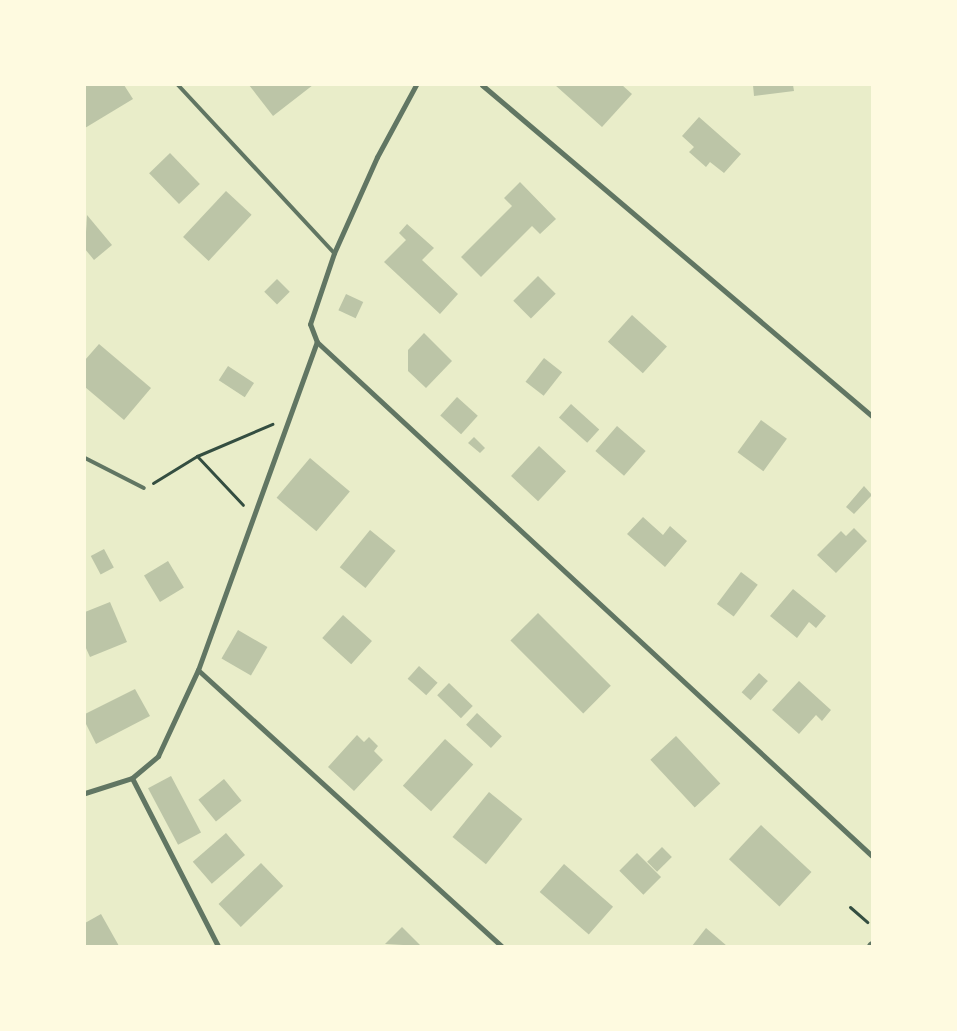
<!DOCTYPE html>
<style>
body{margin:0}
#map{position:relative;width:957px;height:1031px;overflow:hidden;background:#e9edc9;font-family:"PT Sans",sans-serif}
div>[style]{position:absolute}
.building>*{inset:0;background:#bcc5a7;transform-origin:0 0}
.path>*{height:3px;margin:-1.5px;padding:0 1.5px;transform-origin:1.5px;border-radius:1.5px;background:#344e41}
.service>*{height:4px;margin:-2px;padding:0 2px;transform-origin:2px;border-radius:2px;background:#617663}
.minor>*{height:5px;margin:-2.5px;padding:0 2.5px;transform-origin:2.5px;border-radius:2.5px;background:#617663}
.tertiary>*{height:9px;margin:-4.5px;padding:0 4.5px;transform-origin:4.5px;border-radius:4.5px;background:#617663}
span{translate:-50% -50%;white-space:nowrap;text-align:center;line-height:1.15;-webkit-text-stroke:5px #fefae0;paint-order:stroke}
.frame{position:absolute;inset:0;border:86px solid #fefae0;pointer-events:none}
</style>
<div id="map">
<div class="building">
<i style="clip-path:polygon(85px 85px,124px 85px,133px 99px,85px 128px)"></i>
<i style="clip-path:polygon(249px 85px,313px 85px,273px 116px)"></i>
<i style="clip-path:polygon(555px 85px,622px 85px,632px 94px,602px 127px)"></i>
<i style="clip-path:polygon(753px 85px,793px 85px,794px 91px,754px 96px)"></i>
<i style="clip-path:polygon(699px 117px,741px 154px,724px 173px,710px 162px,706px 167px,689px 152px,694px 147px,682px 136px)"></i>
<i style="left:170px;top:153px;width:43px;height:29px;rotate:46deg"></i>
<i style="clip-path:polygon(520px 182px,556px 219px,540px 234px,532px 226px,481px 277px,461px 257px,512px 206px,504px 198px)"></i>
<i style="left:226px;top:191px;width:35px;height:63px;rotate:43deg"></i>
<i style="clip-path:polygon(87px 215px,112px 245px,94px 260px,85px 249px)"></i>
<i style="clip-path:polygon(407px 224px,434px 248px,422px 260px,458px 294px,440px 314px,384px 262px,406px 240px,399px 233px)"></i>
<i style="left:538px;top:276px;width:25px;height:35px;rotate:45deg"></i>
<i style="left:277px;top:279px;width:18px;height:18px;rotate:45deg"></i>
<i style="left:346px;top:294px;width:19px;height:18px;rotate:25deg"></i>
<i style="left:632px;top:315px;width:47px;height:36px;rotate:42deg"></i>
<i style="clip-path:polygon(424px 333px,452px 361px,426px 388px,408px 371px,408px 350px)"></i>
<i style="clip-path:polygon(99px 344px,151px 388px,124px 420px,85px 387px,85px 360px)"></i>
<i style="left:544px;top:358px;width:23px;height:30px;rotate:38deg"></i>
<i style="left:228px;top:366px;width:31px;height:17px;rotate:33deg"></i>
<i style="left:457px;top:397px;width:28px;height:25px;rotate:42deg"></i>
<i style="left:571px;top:404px;width:38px;height:18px;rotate:42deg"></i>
<i style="left:761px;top:420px;width:32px;height:40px;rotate:36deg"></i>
<i style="left:617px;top:426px;width:38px;height:33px;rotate:41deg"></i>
<i style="clip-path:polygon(474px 437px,485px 448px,480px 453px,468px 443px)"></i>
<i style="left:539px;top:446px;width:37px;height:41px;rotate:43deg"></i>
<i style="left:310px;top:458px;width:52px;height:52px;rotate:40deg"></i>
<i style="clip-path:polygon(864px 486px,872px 495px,854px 514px,846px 507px)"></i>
<i style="clip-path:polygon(643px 517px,663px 535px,670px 526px,687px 541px,665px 567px,627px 534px)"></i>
<i style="clip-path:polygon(854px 528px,867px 541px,836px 573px,817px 555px,841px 531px,846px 536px)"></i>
<i style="left:370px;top:530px;width:33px;height:48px;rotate:39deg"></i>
<i style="left:104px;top:549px;width:21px;height:15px;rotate:62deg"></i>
<i style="left:168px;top:561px;width:31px;height:28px;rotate:59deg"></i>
<i style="left:741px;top:572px;width:21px;height:40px;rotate:37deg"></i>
<i style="clip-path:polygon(793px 589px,826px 616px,816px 628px,809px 622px,797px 638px,770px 616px)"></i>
<i style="clip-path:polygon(110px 602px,127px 642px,90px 657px,85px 646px,85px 612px)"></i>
<i style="left:538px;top:613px;width:103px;height:39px;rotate:45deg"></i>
<i style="left:343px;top:615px;width:39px;height:31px;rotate:42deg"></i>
<i style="left:238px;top:630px;width:34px;height:33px;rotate:30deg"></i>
<i style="left:419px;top:666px;width:25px;height:17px;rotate:42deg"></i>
<i style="left:759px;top:673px;width:12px;height:26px;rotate:42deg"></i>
<i style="clip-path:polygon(799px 681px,831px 710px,822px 721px,816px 715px,799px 734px,772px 710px)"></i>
<i style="left:449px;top:683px;width:33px;height:17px;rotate:44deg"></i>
<i style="clip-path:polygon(135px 689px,150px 716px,96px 744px,85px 722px,85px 714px)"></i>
<i style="left:477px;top:713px;width:34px;height:16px;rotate:43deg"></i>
<i style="clip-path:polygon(357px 735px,364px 742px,369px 737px,378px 746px,374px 751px,383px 760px,354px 791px,328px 767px)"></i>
<i style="left:676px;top:736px;width:65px;height:35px;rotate:47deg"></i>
<i style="left:445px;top:739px;width:38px;height:63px;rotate:42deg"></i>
<i style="left:171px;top:776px;width:64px;height:26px;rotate:62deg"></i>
<i style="left:224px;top:779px;width:28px;height:33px;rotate:51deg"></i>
<i style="left:489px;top:792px;width:43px;height:58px;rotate:39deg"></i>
<i style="left:761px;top:825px;width:69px;height:47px;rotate:43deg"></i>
<i style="left:226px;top:833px;width:29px;height:44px;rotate:49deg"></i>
<i style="left:662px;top:847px;width:14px;height:21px;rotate:45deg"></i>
<i style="left:637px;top:853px;width:34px;height:25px;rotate:45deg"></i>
<i style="left:261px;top:863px;width:32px;height:59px;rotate:46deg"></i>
<i style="left:564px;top:864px;width:65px;height:37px;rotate:41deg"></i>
<i style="clip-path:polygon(101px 914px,119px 946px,85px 946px,85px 923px)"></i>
<i style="clip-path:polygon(402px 927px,421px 946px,385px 944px)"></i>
<i style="clip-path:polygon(706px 928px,727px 946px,692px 946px)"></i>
</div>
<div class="path">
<i style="left:197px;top:456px;width:82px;rotate:-23.1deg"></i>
<i style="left:153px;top:483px;width:52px;rotate:-31.5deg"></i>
<i style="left:197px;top:456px;width:67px;rotate:46.8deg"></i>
<i style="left:850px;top:907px;width:23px;rotate:41deg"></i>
</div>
<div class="service">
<i style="left:178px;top:85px;width:229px;rotate:47.1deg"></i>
<i style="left:85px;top:458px;width:66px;rotate:27deg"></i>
</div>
<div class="minor">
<i style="left:482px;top:85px;width:512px;rotate:40.32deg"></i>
<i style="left:317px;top:342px;width:756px;rotate:42.8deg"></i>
<i style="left:198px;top:670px;width:410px;rotate:42.3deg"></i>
<i style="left:132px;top:778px;width:189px;rotate:62.9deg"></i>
<i style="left:85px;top:793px;width:49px;rotate:-17.7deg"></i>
<i style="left:132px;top:778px;width:34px;rotate:-40deg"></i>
<i style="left:158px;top:756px;width:95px;rotate:-65.1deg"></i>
<i style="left:198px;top:670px;width:349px;rotate:-70.1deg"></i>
<i style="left:317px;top:342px;width:19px;rotate:-111deg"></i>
<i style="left:310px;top:324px;width:75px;rotate:-71.3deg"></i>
<i style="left:334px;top:253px;width:105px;rotate:-65.9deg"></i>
<i style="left:377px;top:157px;width:82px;rotate:-61.6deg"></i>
</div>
<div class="tertiary">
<i style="left:871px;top:946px;width:1px;rotate:-45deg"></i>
</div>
<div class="frame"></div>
</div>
